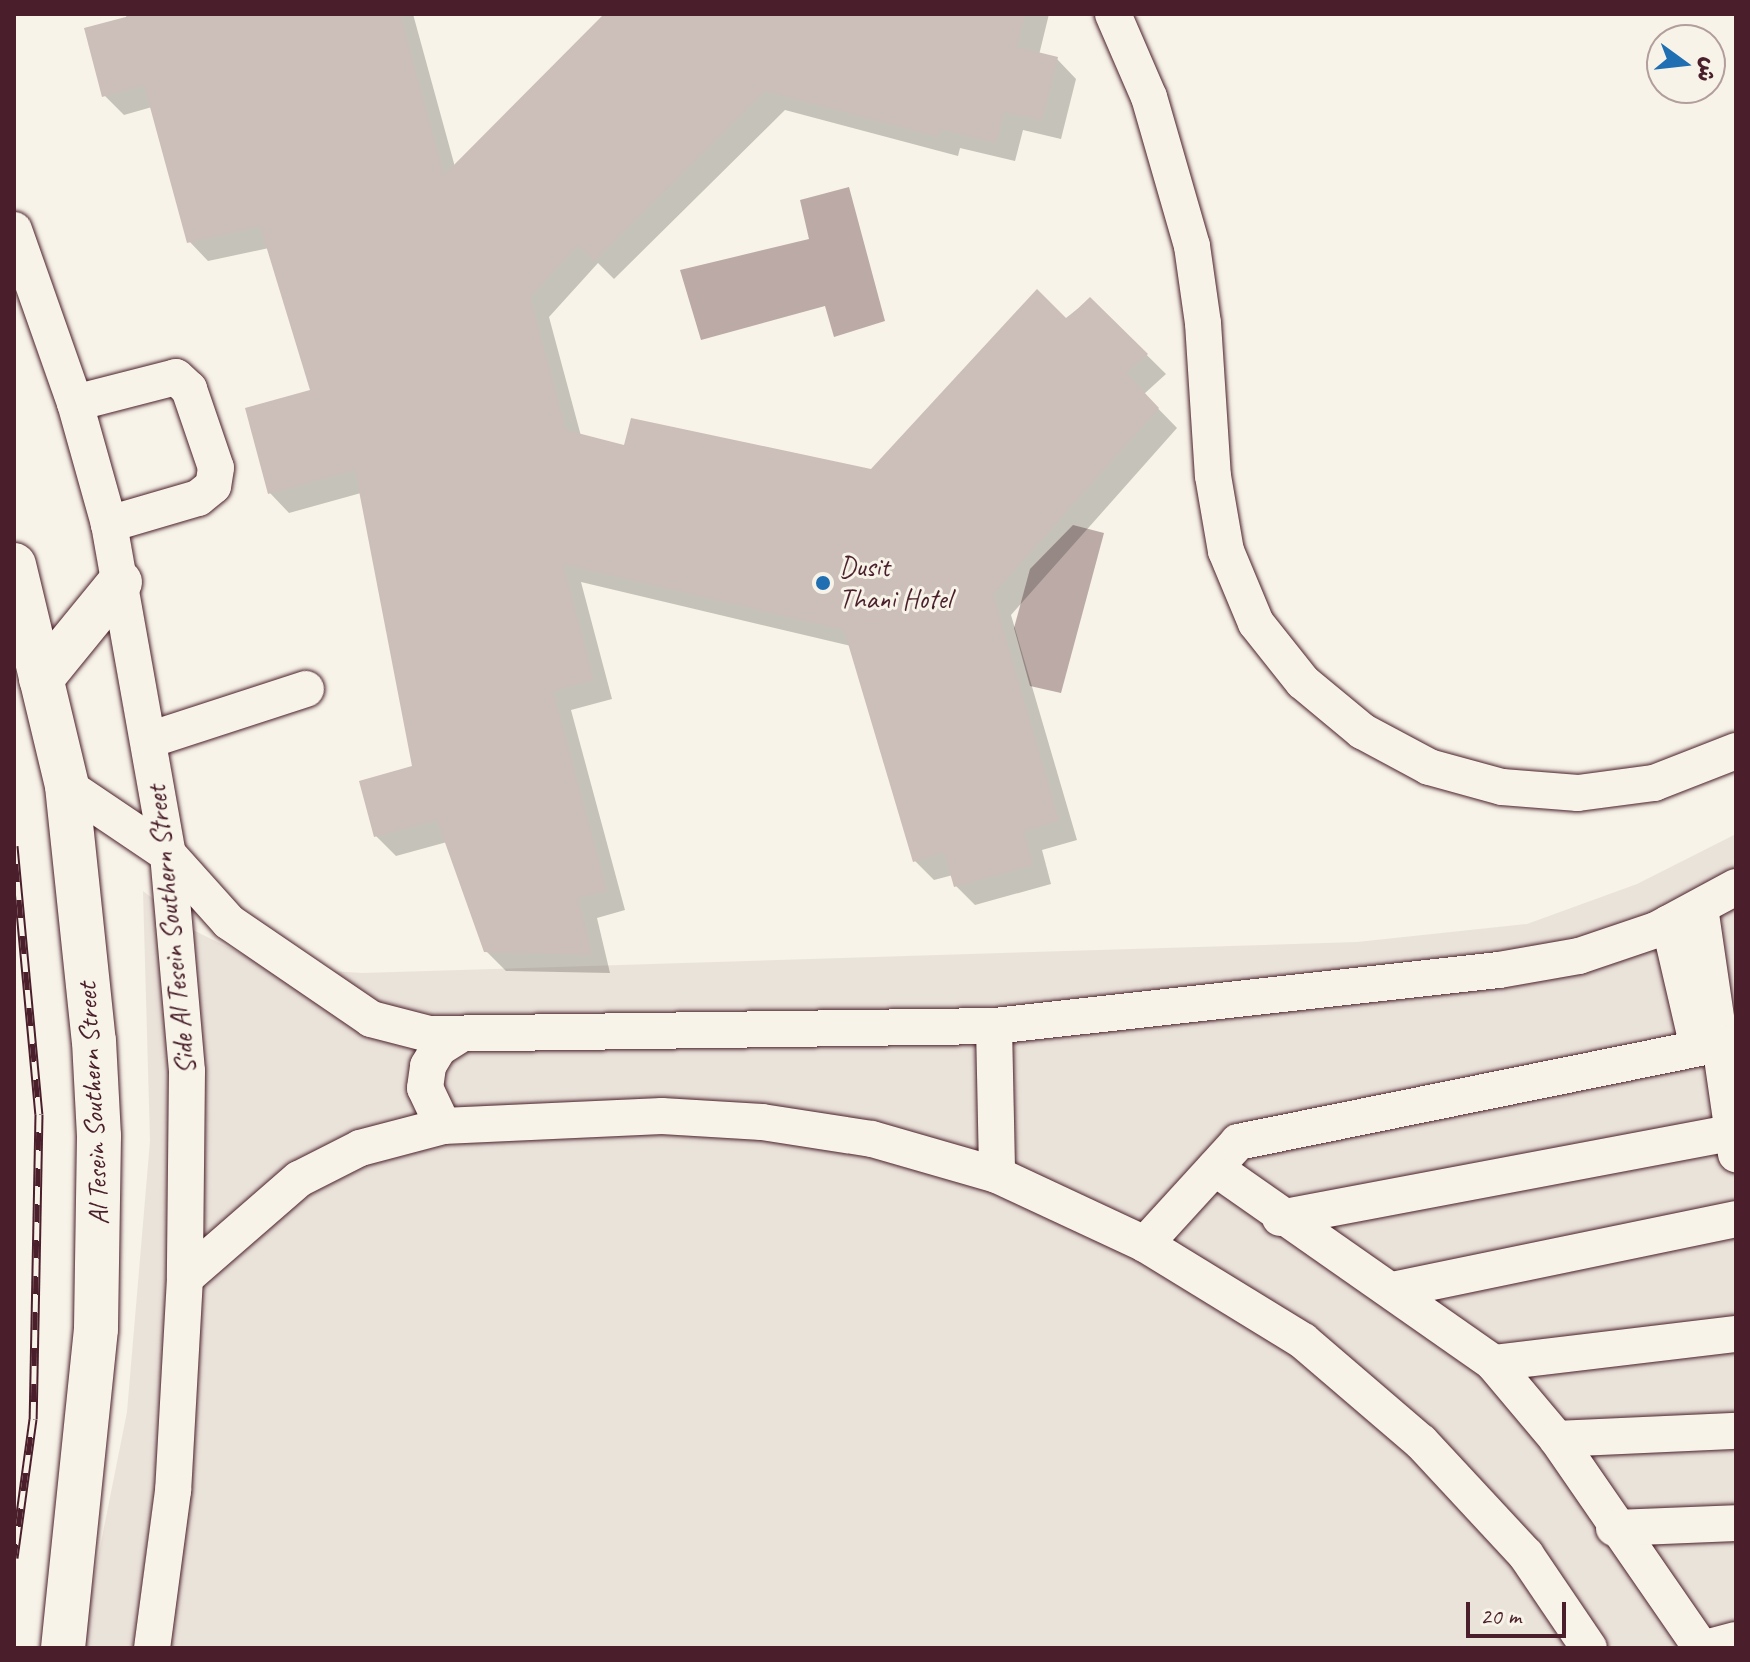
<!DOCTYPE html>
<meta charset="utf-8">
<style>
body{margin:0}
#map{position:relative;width:1750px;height:1662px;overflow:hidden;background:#f7f3e8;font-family:Caveat,"Playpen Sans Arabic",sans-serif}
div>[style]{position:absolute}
.built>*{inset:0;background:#eae3da}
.water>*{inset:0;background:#bcaaa7}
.shadow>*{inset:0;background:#0003}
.building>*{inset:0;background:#ccbfb9}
.roads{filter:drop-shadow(0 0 2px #4a1f2b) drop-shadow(0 0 2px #4a1f2b)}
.minor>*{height:36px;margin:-18px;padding:0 18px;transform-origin:18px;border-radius:18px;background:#f7f3e8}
.major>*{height:44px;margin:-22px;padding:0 22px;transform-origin:22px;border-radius:22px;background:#f7f3e8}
.rail>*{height:9px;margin-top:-4.5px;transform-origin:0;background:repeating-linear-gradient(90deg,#f7f3e8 0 18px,#4a1f2b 0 36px);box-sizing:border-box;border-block:2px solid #4a1f2b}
.dots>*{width:22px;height:22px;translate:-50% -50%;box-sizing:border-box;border:4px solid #f7f3e8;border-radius:50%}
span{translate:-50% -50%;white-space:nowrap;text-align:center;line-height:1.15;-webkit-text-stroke:6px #f7f3e8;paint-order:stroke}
.poi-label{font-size:28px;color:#4a1f2b}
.left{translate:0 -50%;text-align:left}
.street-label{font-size:28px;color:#4a1f2b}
.frame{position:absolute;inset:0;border:16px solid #4a1f2b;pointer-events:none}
.north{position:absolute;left:1646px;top:24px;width:80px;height:80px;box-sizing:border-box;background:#f7f3e8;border:2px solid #b29e9c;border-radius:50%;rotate:105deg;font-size:22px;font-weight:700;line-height:32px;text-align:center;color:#4a1f2b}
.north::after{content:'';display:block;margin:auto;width:28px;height:36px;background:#1f6fb2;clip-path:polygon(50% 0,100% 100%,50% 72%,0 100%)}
.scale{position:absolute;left:1466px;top:1602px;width:100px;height:36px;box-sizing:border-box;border:4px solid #4a1f2b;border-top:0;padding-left:10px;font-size:24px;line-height:28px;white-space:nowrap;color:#4a1f2b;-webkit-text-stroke:6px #f7f3e8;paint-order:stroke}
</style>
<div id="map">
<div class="built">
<i style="clip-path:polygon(1736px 834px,1736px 1648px,80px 1648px,127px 1412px,150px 1141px,143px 891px,195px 931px,242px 954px,299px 969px,362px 973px,1357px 942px,1527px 924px,1637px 884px)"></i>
</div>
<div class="water">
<i style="clip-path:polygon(849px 187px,885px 321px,834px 337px,825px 306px,701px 340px,680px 270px,809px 239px,800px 200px)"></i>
<i style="clip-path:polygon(1073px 525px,1104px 533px,1061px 693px,1030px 686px,1014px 628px,1030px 569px)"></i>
</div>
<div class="shadow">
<i style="clip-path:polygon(127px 14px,413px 14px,455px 167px,607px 14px,1049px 14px,1039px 55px,1057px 59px,1076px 79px,1061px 139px,1023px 130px,1015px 161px,960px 148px,958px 156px,785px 110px,614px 279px,598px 263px,549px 317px,581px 436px,625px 447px,872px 471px,1090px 299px,1166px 374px,1144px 394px,1177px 428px,1011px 615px,1077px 840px,1042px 850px,1051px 884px,975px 905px,956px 886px,953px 875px,934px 880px,915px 861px,851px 646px,581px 582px,612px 699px,571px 710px,625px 910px,597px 918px,610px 973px,506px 971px,486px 951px,447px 842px,396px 856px,376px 836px,415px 768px,361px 493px,289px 513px,270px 493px,313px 392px,269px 248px,208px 261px,189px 241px,152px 107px,124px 115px,104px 95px)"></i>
</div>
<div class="building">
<i style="clip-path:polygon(137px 14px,400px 14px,444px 175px,604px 14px,1025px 14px,1017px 47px,1058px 57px,1042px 120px,1004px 112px,996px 143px,941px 129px,938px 137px,765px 91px,594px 261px,578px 245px,530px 297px,566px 430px,624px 445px,631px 418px,871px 469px,1037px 289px,1067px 319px,1090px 297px,1148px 354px,1126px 373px,1159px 408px,993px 594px,1059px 821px,1024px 831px,1033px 865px,954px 887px,944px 852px,913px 862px,844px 630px,563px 564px,594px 680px,553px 691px,607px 891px,578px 898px,592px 955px,484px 952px,437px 820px,374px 837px,359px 781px,412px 766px,355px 470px,268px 494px,245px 408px,310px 390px,260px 226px,187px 243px,144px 85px,102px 97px,84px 28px)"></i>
</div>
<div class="roads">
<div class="minor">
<i style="left:1113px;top:14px;width:90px;rotate:66.6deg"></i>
<i style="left:1149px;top:97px;width:155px;rotate:73.9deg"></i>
<i style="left:1192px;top:246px;width:78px;rotate:81.9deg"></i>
<i style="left:1203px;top:323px;width:153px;rotate:86.3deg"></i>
<i style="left:1213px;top:476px;width:76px;rotate:80.2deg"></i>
<i style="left:1226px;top:551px;width:78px;rotate:67.4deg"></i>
<i style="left:1256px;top:623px;width:75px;rotate:51.5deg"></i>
<i style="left:1303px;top:682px;width:77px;rotate:39.7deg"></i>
<i style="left:1362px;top:731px;width:76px;rotate:28.2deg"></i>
<i style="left:1429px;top:767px;width:76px;rotate:15.3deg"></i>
<i style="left:1502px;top:787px;width:76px;rotate:4.5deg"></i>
<i style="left:1578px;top:793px;width:77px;rotate:-7.5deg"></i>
<i style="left:1654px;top:783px;width:88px;rotate:-21.3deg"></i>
<i style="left:14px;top:230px;width:183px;rotate:70.6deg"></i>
<i style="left:75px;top:403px;width:126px;rotate:74.3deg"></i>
<i style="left:109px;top:524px;width:335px;rotate:79.9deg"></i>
<i style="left:168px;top:854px;width:218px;rotate:85deg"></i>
<i style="left:187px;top:1071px;width:207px;rotate:90.6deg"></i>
<i style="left:185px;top:1278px;width:213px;rotate:93.2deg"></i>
<i style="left:173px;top:1491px;width:158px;rotate:97.6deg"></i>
<i style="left:75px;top:403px;width:104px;rotate:-14.4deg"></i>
<i style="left:176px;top:377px;width:18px;rotate:43deg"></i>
<i style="left:189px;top:389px;width:83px;rotate:71.1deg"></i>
<i style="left:216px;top:468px;width:18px;rotate:99deg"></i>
<i style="left:213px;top:486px;width:19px;rotate:141deg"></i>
<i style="left:198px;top:498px;width:93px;rotate:163.7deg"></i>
<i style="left:149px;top:740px;width:165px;rotate:-18deg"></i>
<i style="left:67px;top:786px;width:122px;rotate:34deg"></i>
<i style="left:168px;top:854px;width:91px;rotate:48.1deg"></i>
<i style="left:229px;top:922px;width:172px;rotate:34.3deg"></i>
<i style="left:371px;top:1019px;width:60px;rotate:14.5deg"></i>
<i style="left:429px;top:1034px;width:565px;rotate:-0.81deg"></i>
<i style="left:994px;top:1026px;width:508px;rotate:-6.33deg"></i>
<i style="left:1499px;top:970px;width:81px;rotate:-9.9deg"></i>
<i style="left:1579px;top:956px;width:81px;rotate:-18.7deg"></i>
<i style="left:1656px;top:930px;width:91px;rotate:-28.3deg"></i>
<i style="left:1700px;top:907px;width:250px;rotate:81.7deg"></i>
<i style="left:1669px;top:923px;width:128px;rotate:76.9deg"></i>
<i style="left:994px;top:1026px;width:149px;rotate:88.8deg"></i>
<i style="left:443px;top:1126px;width:42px;rotate:-115.3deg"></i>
<i style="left:425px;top:1088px;width:22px;rotate:-82deg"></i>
<i style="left:428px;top:1066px;width:21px;rotate:-59deg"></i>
<i style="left:439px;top:1048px;width:22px;rotate:-32deg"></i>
<i style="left:1215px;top:1168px;width:340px;rotate:35deg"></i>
<i style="left:1493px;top:1363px;width:99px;rotate:49.9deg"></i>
<i style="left:1557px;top:1439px;width:254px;rotate:55.4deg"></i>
<i style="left:1280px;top:1218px;width:462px;rotate:-10.7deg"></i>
<i style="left:1145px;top:1244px;width:138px;rotate:-47.6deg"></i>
<i style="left:1238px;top:1142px;width:493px;rotate:-11.5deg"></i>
<i style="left:185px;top:1278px;width:151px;rotate:-41deg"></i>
<i style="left:299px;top:1179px;width:68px;rotate:-26.9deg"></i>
<i style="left:360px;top:1148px;width:86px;rotate:-14.8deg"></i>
<i style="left:443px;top:1126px;width:219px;rotate:-2.6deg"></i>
<i style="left:662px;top:1116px;width:100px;rotate:3.4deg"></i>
<i style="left:762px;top:1122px;width:111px;rotate:8.8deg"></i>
<i style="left:872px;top:1139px;width:130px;rotate:16.1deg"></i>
<i style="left:997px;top:1175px;width:163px;rotate:25deg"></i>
<i style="left:1145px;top:1244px;width:185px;rotate:31.5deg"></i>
<i style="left:1303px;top:1341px;width:155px;rotate:40.6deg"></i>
<i style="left:1421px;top:1442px;width:154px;rotate:47.1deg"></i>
<i style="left:1526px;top:1555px;width:112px;rotate:55.9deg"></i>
<i style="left:1393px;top:1290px;width:350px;rotate:-11.7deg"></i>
<i style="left:1493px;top:1363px;width:245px;rotate:-6.8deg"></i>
<i style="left:1557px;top:1439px;width:179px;rotate:-2.6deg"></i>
<i style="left:1614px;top:1528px;width:122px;rotate:-2.3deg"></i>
<i style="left:1706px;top:1648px;width:31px;rotate:-15deg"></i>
</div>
<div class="major">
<i style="left:14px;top:565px;width:227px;rotate:76.5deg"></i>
<i style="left:67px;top:786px;width:256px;rotate:84deg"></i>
<i style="left:94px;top:1041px;width:95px;rotate:87deg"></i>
<i style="left:99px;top:1136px;width:193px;rotate:90.9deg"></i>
<i style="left:96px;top:1329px;width:321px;rotate:95.9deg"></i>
<i style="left:41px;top:679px;width:125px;rotate:-50.8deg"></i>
</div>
</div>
<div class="rail">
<i style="left:14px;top:846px;width:269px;rotate:84.7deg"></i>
<i style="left:39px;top:1114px;width:305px;rotate:91.1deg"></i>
<i style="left:33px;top:1419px;width:140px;rotate:97.8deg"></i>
</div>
<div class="dots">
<i style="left:823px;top:583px;background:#1f6fb2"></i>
</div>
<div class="poi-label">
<span class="left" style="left:839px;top:583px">Dusit<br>Thani Hotel</span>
</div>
<div class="street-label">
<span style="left:171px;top:930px;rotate:-96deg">Side Al Tesein Southern Street</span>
<span style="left:93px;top:1104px;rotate:-93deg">Al Tesein Southern Street</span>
</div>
<div class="frame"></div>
<div class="north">ش</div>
<div class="scale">20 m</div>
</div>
